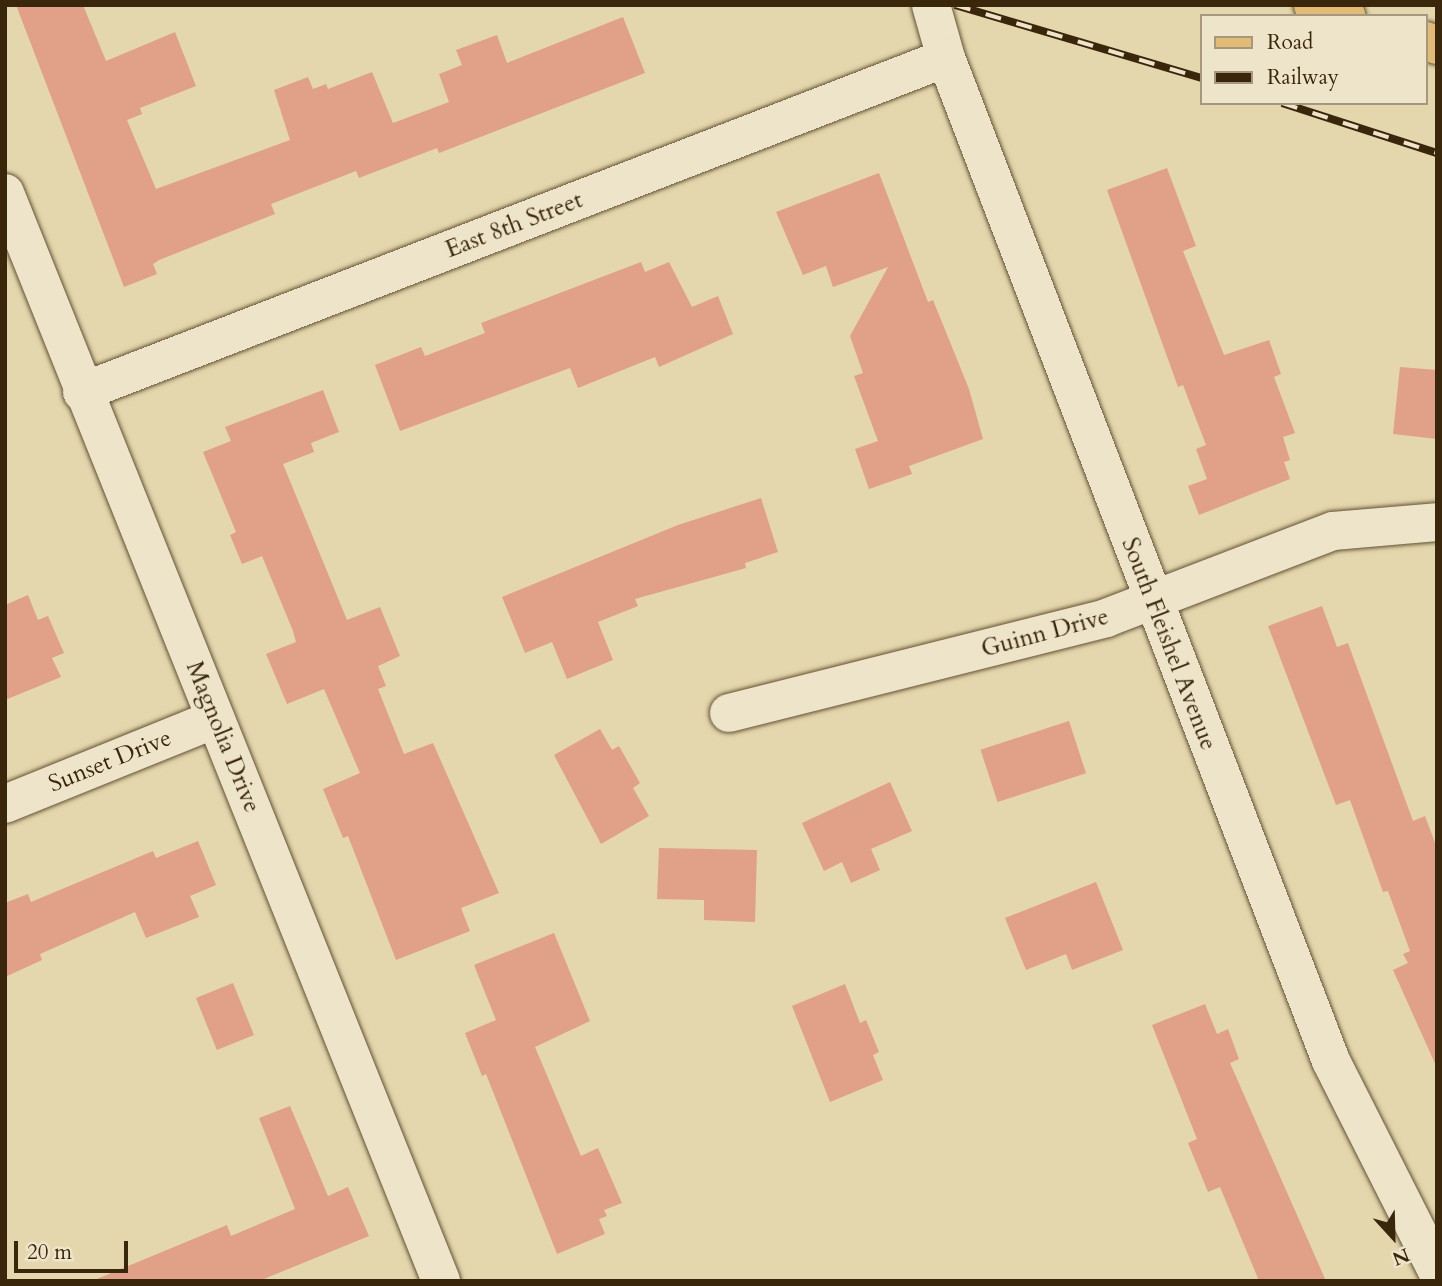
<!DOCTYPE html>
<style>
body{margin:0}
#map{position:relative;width:1442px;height:1286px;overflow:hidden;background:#e4d6ad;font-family:Cardo,serif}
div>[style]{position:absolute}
.building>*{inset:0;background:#e0a188;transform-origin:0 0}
.roads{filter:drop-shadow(0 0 2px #645334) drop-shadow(0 0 2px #645334)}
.minor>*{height:38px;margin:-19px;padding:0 19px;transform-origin:19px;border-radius:19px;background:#ede4ca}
.primary>*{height:38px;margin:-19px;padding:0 19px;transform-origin:19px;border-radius:19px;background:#e2bb76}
.rail>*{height:8px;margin-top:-4px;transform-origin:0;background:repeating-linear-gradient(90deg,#ede4ca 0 16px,#3a270b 0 32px);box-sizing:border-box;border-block:2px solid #3a270b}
span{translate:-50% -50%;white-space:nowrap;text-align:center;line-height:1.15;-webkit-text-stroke:5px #ede4ca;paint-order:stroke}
.street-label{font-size:24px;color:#3a270b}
.frame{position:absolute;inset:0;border:7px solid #3a270b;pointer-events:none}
.legend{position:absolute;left:1200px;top:14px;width:228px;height:91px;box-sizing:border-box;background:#ede4ca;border:2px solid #a5987e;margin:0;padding:9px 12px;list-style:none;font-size:21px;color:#3a270b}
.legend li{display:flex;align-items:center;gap:14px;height:35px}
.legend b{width:35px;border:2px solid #a5987e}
.north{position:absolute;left:1358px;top:1202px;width:70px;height:70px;-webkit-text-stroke:5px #ede4ca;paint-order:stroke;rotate:158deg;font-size:19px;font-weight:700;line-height:28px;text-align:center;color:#3a270b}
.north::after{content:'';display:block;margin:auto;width:24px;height:32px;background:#3a270b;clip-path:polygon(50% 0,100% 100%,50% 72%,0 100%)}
.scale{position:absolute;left:14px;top:1241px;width:114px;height:32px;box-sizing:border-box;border:4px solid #3a270b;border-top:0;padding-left:9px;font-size:21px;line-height:24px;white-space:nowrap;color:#3a270b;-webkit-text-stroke:5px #ede4ca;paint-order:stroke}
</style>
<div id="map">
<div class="building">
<i style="clip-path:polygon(16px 5px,83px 5px,106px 61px,175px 32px,196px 86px,140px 108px,142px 114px,127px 120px,156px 189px,290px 140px,274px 90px,308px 77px,313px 89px,326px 84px,328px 89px,372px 72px,393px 123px,449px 102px,439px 74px,462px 65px,456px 50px,497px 35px,507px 63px,623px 17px,645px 73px,439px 153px,437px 148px,359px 178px,356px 171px,271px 204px,275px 214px,159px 260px,153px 264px,157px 274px,124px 287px)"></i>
<i style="clip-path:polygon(1167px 168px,1196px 246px,1183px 251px,1224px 355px,1269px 340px,1281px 374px,1274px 377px,1295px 433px,1283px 437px,1290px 460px,1284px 462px,1290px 479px,1199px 515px,1188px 486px,1207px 479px,1196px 449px,1206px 445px,1183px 385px,1178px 387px,1107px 190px)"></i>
<i style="clip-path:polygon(879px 173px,928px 302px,933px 300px,969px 389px,983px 439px,909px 466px,912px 474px,869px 489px,855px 449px,878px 441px,854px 376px,863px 373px,850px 336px,888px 267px,833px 287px,826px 266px,803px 275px,776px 212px)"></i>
<i style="clip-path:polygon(641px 262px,645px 272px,669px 262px,692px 307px,718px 296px,733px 334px,659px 367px,655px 357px,578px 388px,570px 368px,400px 431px,375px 365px,421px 347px,425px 356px,485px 333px,481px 323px)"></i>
<i style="clip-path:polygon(1400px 367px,1437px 370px,1437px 439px,1393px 434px)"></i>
<i style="clip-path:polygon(323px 390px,339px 432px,311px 443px,314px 452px,283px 464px,347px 620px,380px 607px,400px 656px,378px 666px,386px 686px,378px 689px,404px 754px,433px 743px,499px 893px,461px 908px,470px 931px,396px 960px,348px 836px,343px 838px,323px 789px,360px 773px,324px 689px,287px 704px,266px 654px,296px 642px,293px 631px,262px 556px,242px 564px,230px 535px,236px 532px,203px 452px,231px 441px,225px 427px)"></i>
<i style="clip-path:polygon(761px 498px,778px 552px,745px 563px,746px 568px,635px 599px,638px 606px,598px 622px,613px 660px,567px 679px,552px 642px,525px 653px,502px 597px,678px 525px)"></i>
<i style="clip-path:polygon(28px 595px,38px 620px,48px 616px,64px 653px,52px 658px,61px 677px,5px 700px,5px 605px)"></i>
<i style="clip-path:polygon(1322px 606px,1337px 647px,1348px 643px,1413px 821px,1425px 816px,1437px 848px,1437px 1068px,1393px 970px,1408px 963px,1403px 954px,1410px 951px,1388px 891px,1383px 892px,1350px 800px,1336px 805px,1268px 626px)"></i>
<i style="left:1069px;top:721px;width:55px;height:93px;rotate:72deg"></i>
<i style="clip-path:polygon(600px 729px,612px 750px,619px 746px,640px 783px,633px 788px,649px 816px,601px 844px,554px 755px)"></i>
<i style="clip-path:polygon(890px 782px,912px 831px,871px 849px,880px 870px,851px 883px,842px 862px,824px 871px,802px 823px)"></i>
<i style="clip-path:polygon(198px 841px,216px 885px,190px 896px,199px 917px,146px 938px,135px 912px,40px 954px,42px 960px,5px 977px,5px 903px,28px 894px,31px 902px,153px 851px,156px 858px)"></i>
<i style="clip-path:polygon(659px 848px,757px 850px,755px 922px,704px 920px,704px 900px,657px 899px)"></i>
<i style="clip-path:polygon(1096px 882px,1123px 950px,1072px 970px,1066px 954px,1026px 970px,1005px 918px)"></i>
<i style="clip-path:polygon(554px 933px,590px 1021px,535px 1047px,581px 1156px,598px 1148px,622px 1203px,604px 1210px,607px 1216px,599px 1219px,605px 1234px,557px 1254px,486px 1074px,482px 1076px,465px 1033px,496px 1020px,474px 965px)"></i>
<i style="left:233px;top:983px;width:56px;height:40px;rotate:68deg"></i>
<i style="clip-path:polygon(845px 984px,860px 1023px,866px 1020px,879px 1052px,873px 1055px,883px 1080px,830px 1102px,792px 1006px)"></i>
<i style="clip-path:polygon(1205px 1004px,1217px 1034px,1228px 1029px,1239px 1059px,1230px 1063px,1326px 1281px,1259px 1281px,1220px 1187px,1208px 1192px,1188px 1143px,1197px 1139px,1152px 1025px)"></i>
<i style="clip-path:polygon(290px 1106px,328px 1196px,348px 1187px,369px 1236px,259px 1281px,92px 1281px,227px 1225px,231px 1236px,295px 1209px,259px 1118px)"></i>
</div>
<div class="roads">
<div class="minor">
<i style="left:931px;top:5px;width:55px;rotate:74.2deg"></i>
<i style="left:946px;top:58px;width:1074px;rotate:69deg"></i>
<i style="left:1331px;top:1061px;width:235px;rotate:63.2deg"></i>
<i style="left:5px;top:193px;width:1172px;rotate:68.16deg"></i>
<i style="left:82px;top:392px;width:926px;rotate:-21.14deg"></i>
<i style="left:729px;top:713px;width:389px;rotate:-14.1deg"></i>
<i style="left:1106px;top:618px;width:243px;rotate:-21deg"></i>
<i style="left:1333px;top:531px;width:104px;rotate:-4.9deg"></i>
<i style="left:5px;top:804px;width:227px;rotate:-22deg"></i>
</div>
<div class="primary">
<i style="left:1313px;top:5px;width:35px;rotate:18deg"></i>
<i style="left:1426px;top:41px;width:12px;rotate:20deg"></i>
</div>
</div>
<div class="rail">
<i style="left:955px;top:5px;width:258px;rotate:16.5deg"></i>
<i style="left:1282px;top:103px;width:163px;rotate:17.9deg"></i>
</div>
<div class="street-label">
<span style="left:514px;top:225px;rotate:-21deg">East 8th Street</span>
<span style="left:1045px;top:633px;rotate:-15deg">Guinn Drive</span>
<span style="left:1169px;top:644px;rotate:69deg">South Fleishel Avenue</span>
<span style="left:223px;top:737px;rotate:68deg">Magnolia Drive</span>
<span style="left:110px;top:761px;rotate:-22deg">Sunset Drive</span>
</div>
<div class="frame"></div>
<ul class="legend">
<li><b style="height:9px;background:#e2bb76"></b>Road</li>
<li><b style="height:9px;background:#3a270b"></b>Railway</li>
</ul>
<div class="north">N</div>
<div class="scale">20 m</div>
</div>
